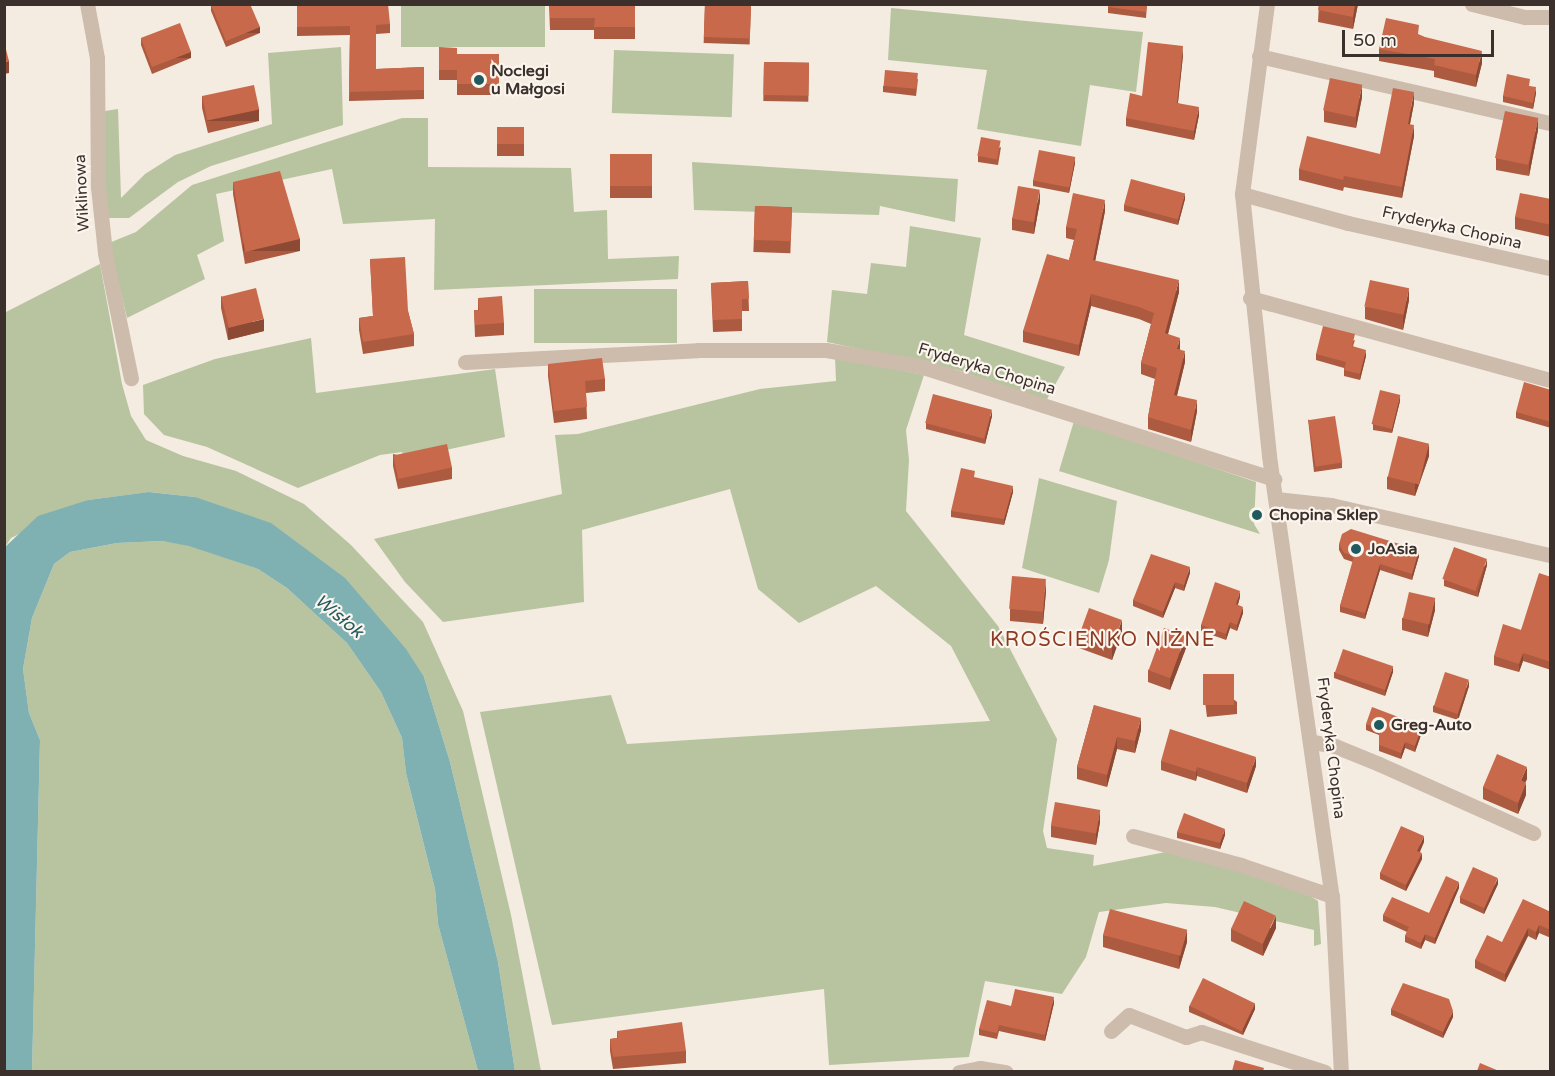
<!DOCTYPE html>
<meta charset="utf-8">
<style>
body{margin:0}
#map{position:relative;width:1555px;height:1076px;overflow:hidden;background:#f4ebe1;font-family:"Varela Round",sans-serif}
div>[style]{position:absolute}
.green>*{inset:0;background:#b8c4a0;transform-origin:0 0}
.water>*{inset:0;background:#7fb0b2}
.minor>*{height:15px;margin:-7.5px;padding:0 7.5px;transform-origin:7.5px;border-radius:7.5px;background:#cdbbac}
.wall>*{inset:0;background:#ac5a40;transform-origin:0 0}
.shaded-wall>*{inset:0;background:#8c4a34;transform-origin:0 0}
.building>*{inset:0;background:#c8694b;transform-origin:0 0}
.dots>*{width:16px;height:16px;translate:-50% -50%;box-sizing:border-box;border:3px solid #fbf5ee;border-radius:50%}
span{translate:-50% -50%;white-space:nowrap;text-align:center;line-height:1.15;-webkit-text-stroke:4.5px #fbf5ee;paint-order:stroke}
.poi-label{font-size:16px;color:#3b302b;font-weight:700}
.left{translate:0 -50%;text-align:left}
.street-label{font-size:16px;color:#3b302b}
.water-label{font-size:18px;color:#1f5a5e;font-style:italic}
.quarter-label{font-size:20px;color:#8c3b22;letter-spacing:1.5px}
.frame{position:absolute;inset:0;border:6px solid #3b302b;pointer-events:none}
.scale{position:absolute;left:1342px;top:30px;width:152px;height:27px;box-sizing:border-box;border:3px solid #3b302b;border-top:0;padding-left:8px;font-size:18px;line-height:21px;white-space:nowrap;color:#3b302b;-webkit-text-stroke:4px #fbf5ee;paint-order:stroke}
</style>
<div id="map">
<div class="green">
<i style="left:401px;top:5px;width:144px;height:42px"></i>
<i style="clip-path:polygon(891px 8px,1143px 32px,1136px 92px,1090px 85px,1081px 146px,977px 129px,987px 70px,888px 60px)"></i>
<i style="clip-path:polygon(341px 47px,343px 125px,211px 166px,178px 182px,129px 218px,109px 218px,102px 172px,105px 111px,118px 109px,121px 198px,145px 174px,175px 155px,272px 124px,268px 53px)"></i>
<i style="left:614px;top:50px;width:120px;height:63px;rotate:2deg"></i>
<i style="clip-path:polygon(402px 118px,428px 118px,428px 167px,571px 168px,574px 212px,607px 210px,608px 259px,679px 256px,678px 279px,434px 290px,435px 219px,343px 224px,332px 169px,216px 194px,224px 241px,197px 255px,205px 279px,127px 318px,109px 243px,136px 232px,192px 185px)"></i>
<i style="clip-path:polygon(692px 162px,958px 179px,955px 222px,880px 206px,879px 215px,694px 210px)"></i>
<i style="clip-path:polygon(910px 226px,981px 238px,964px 335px,1065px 367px,1046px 401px,957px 370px,827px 342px,832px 290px,867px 294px,871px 263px,906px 267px)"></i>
<i style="clip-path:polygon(100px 264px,122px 384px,131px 416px,146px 440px,183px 456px,236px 471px,304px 504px,351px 545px,423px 622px,463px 711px,511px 915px,541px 1071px,515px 1071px,498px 962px,450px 762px,424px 677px,195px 497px,150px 492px,88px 500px,11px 538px,5px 547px,4px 313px)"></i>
<i style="left:677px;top:289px;width:54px;height:143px;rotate:90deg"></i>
<i style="clip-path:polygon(311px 338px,316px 393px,495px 369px,505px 437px,405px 459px,402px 452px,380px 455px,298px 488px,207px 447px,164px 435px,144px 414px,143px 385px,215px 359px)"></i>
<i style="clip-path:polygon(835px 357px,924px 375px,906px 430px,909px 460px,906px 511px,998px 626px,1057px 739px,1043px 831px,1047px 848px,1094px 855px,1093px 866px,1171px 851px,1302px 891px,1318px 901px,1321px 944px,1314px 946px,1314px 930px,1215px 907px,1166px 903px,1099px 912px,1086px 957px,1062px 994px,985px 981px,969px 1057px,829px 1065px,824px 989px,552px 1025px,480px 712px,611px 695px,627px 744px,990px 721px,951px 646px,876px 586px,799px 623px,758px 589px,730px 489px,582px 530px,584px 602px,443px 622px,405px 582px,374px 539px,562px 494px,555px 435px,578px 434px,760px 389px,836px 381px)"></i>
<i style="clip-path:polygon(1074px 421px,1256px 482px,1254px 524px,1260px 534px,1059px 471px)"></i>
<i style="clip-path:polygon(1039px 478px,1117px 501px,1109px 560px,1099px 593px,1022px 568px)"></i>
<i style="clip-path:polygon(162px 541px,189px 545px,258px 569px,287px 588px,347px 643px,381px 692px,402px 738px,406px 773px,435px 889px,438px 924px,478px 1071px,32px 1071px,40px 740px,29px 713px,23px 669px,32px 618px,54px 564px,70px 552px,117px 543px)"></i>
</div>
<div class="water">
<i style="clip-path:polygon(149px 492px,195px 497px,271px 523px,345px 578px,406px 649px,424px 677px,450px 762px,498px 962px,515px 1071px,478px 1071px,438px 924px,435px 889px,406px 773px,402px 738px,381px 692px,347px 643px,287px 588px,258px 569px,189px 546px,162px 541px,117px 543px,70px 552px,54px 564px,32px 618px,23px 669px,29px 713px,40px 740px,32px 1071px,5px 1071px,5px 547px,38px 516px,88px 500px)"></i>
</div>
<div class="minor">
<i style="left:87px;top:4px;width:55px;rotate:79.5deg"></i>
<i style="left:97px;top:58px;width:129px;rotate:89.6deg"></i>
<i style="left:98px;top:187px;width:66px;rotate:83.9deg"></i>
<i style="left:105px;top:253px;width:128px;rotate:78.3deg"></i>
<i style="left:1267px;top:4px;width:192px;rotate:97.5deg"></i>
<i style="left:1242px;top:194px;width:263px;rotate:84.1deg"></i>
<i style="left:1269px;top:456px;width:444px;rotate:81.9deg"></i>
<i style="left:1332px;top:896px;width:176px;rotate:87.1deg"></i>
<i style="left:1472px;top:4px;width:55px;rotate:13.8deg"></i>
<i style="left:1525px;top:17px;width:25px"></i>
<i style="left:1259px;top:56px;width:299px;rotate:13deg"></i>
<i style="left:1242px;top:194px;width:110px;rotate:15.3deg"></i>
<i style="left:1348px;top:223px;width:207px;rotate:12.6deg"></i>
<i style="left:1250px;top:298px;width:311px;rotate:15.3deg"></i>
<i style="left:465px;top:362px;width:233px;rotate:-2.9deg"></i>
<i style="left:698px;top:350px;width:128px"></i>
<i style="left:826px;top:350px;width:95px;rotate:9.7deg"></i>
<i style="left:920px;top:366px;width:372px;rotate:17.7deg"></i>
<i style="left:1276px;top:499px;width:55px;rotate:6.2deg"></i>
<i style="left:1331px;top:505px;width:225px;rotate:12.9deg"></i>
<i style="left:1313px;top:742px;width:22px;rotate:10deg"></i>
<i style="left:1335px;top:746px;width:48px;rotate:22.2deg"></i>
<i style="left:1379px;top:764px;width:169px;rotate:24.1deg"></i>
<i style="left:1133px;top:836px;width:112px;rotate:15deg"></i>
<i style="left:1241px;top:865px;width:96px;rotate:18.8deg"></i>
<i style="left:1111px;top:1031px;width:24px;rotate:-42deg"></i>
<i style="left:1129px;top:1015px;width:61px;rotate:21.1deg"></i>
<i style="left:1186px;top:1037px;width:16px;rotate:-18deg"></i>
<i style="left:1201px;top:1032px;width:130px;rotate:17.9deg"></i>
<i style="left:959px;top:1072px;width:21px;rotate:-11deg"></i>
<i style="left:980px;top:1068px;width:26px;rotate:9deg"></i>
</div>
<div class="wall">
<i style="clip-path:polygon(549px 4px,635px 4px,635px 39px,594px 39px,594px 30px,550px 30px)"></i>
<i style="left:705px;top:4px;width:46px;height:39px;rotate:2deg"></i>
<i style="clip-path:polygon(1108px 4px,1147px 4px,1146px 18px,1108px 13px)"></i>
<i style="clip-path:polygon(1319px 4px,1358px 4px,1353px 29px,1318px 22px)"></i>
<i style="clip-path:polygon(211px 5px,260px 33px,226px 47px,211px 11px)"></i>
<i style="clip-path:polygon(297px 5px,390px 24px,390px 33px,376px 34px,376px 69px,424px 67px,424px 99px,349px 101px,350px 35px,297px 36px)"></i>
<i style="clip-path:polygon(1419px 35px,1482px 63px,1476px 87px,1434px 77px,1434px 71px,1379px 61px,1379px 49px)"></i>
<i style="clip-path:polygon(141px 39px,191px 58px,152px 74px,141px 45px)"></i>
<i style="clip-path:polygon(439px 47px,457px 54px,499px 54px,499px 95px,457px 95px,457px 80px,439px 80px)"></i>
<i style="clip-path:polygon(1183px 55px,1178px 103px,1199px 115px,1194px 140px,1126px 126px,1126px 118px,1142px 96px)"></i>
<i style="left:764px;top:62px;width:45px;height:39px;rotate:1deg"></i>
<i style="clip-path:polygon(918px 79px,916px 96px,883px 92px,883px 86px)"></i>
<i style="clip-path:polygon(1530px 86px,1536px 93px,1533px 109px,1503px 102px,1503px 96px)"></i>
<i style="clip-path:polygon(202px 96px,259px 121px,208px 133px,202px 108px)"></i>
<i style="clip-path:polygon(1362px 97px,1356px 128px,1324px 122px,1324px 110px)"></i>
<i style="clip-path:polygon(1414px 103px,1410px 124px,1414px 136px,1402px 198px,1344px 187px,1343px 191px,1299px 180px,1299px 169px,1380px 154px)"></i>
<i style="clip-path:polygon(497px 127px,524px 144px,524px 156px,497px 156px)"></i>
<i style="clip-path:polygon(1538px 130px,1529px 176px,1496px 170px,1496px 158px)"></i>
<i style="clip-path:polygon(1001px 147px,998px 165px,978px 162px,978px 156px)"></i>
<i style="left:652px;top:154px;width:44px;height:42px;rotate:90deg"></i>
<i style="clip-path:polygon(1075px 163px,1069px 193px,1033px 186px,1033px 180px)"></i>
<i style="clip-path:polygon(233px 182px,300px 251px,245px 264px,233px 194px)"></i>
<i style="clip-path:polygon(1185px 199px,1178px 225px,1124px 211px,1124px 205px)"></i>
<i style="clip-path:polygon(1551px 199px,1551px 237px,1515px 229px,1515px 217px)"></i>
<i style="clip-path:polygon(1040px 201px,1034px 234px,1012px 230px,1012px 218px)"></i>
<i style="left:755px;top:206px;width:37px;height:46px;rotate:2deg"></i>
<i style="clip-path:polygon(1105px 211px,1095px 261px,1179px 292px,1168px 334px,1180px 349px,1185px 362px,1177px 396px,1197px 411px,1191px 442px,1148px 429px,1148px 417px,1155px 379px,1141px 374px,1141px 363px,1151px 324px,1139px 319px,1091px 306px,1079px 356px,1023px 342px,1023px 331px,1069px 260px,1074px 240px,1066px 238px,1066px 227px)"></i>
<i style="clip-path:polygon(370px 259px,408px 311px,414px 334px,414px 346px,363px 354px,359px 330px,359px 318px,373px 316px)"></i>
<i style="clip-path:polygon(748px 281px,749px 311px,742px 311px,742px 331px,713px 332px,711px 283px)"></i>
<i style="clip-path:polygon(221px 296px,264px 331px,228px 340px,221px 308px)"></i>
<i style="clip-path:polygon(478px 298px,504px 323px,504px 335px,475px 337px,474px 310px,478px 310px)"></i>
<i style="clip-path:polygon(1409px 300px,1403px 330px,1365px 319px,1365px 307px)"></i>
<i style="clip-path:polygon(1355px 340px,1353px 346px,1366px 356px,1360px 380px,1344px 376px,1344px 368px,1316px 360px,1316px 354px)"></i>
<i style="clip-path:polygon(548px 364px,605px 379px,605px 391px,586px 393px,587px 419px,554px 423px,548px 376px)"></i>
<i style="clip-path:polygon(1551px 390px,1551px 428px,1516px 418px,1516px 412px)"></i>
<i style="clip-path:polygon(1400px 401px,1392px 433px,1373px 430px,1373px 424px)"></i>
<i style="clip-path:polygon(992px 416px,985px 444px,926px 429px,926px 423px)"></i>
<i style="clip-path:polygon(1308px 419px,1342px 462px,1342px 468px,1314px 472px)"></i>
<i style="clip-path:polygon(393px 454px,452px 467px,452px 479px,398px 489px,393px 466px)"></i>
<i style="clip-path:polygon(1429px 456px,1415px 496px,1387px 489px,1387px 477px)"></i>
<i style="clip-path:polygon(1013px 492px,1004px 525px,951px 517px,951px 511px)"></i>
<i style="clip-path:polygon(1339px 544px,1419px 556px,1412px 580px,1380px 570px,1365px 619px,1340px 612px,1340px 606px,1353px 562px,1344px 559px,1339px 550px)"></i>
<i style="clip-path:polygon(1487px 565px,1478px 597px,1444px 586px,1444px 580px)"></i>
<i style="clip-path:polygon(1190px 573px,1184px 591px,1175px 588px,1163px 618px,1133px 606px,1133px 600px)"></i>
<i style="clip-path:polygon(1551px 577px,1551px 670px,1523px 661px,1519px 672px,1494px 665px,1494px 656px,1521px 630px)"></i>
<i style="clip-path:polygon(1046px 591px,1043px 624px,1010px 621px,1010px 609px)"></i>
<i style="clip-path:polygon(1240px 597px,1238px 605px,1243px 613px,1237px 631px,1230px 628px,1226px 640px,1201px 631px,1201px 625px)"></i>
<i style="clip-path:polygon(1435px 610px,1428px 637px,1402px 630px,1402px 618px)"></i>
<i style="clip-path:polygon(1122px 632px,1112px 660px,1079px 648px,1079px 636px)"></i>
<i style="clip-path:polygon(1186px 648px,1170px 690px,1148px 682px,1148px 670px)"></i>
<i style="clip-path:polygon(1334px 672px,1393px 672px,1385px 696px,1334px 678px)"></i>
<i style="clip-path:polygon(1203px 674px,1237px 702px,1237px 714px,1207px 717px,1203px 685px)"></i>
<i style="clip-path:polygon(1469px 686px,1458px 720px,1433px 712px,1433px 706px)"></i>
<i style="clip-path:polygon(1094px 705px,1141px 730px,1135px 753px,1117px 749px,1107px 787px,1077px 779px,1077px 767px)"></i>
<i style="clip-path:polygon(1366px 724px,1422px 732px,1415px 752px,1405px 748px,1401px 759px,1379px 751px,1379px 735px,1366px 730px)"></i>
<i style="clip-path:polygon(1161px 761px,1256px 766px,1247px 793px,1197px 776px,1196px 781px,1161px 770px)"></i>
<i style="clip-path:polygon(1527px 779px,1525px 782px,1526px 795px,1518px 814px,1483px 799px,1483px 787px)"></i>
<i style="clip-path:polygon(1100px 822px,1096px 845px,1051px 837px,1051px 826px)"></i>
<i style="clip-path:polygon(1177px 832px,1225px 835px,1220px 849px,1177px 838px)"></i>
<i style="clip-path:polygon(1424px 842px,1420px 852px,1422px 859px,1406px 891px,1380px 879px,1380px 873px)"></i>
<i style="clip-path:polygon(1498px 884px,1484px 914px,1460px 903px,1460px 897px)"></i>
<i style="clip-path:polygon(1459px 888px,1435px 944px,1425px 940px,1421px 949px,1405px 942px,1405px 936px,1407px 932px,1383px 921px,1383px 915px,1429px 913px)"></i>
<i style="clip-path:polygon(1551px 912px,1551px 938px,1539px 933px,1536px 940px,1528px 936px,1505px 982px,1475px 968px,1475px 960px)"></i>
<i style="clip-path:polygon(1276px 928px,1263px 956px,1231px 941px,1231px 929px)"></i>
<i style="clip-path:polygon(1103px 935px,1187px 942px,1179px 969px,1103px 947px)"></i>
<i style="clip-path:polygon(1054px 1003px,1045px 1041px,999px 1031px,997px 1039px,979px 1035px,979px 1029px,1011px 1006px)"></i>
<i style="clip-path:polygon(1189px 1006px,1255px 1009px,1243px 1035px,1189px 1012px)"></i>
<i style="clip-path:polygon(1391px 1009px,1453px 1017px,1443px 1038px,1391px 1015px)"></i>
<i style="clip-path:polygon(617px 1031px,686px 1051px,686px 1063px,613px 1069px,610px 1051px,610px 1039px,617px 1038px)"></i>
</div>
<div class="shaded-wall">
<i style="clip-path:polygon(1355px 4px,1358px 4px,1353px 29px,1353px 17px)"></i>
<i style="left:260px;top:27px;width:6px;height:37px;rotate:90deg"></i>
<i style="clip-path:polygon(1183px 46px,1183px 55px,1177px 111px,1177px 103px)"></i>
<i style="clip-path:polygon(1482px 51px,1482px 63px,1476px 87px,1476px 75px)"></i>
<i style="left:191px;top:52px;width:6px;height:42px;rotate:90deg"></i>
<i style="clip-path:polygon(9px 61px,9px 73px,4px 74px,4px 62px)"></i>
<i style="clip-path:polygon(1362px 85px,1362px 97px,1356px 128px,1356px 116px)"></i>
<i style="clip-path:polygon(1536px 87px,1536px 93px,1533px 109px,1533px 103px)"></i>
<i style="clip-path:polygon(1414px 92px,1414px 103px,1408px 134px,1408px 124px)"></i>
<i style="clip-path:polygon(1199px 107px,1199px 115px,1194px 140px,1194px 131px)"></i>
<i style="left:259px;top:109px;width:12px;height:52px;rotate:90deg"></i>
<i style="clip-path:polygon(1538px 118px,1538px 130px,1529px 176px,1529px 164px)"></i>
<i style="clip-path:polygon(1414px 125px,1414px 136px,1402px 198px,1402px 187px)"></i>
<i style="clip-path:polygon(1075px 157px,1075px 163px,1069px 193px,1069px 187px)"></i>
<i style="clip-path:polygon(1040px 190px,1040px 201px,1034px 234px,1034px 222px)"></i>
<i style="clip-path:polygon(1185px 193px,1185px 199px,1178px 225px,1178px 219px)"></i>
<i style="clip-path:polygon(1105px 200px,1105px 211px,1093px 272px,1093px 260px)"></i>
<i style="left:300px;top:239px;width:12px;height:57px;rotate:90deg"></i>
<i style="clip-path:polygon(1179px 280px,1179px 292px,1165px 345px,1165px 333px)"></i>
<i style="clip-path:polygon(1409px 288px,1409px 300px,1403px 330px,1403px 318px)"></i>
<i style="clip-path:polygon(1091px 294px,1091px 306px,1079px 356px,1079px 345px)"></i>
<i style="clip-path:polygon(264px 319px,264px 331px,228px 340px,228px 328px)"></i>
<i style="clip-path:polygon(1180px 338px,1180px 349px,1177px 349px)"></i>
<i style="clip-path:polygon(1366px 350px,1366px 356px,1360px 380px,1360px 374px)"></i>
<i style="clip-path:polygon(1185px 351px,1185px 362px,1174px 407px,1174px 395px)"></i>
<i style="clip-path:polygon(1400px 395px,1400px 401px,1392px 433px,1392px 427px)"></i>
<i style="clip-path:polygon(1197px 400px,1197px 411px,1191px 442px,1191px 430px)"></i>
<i style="clip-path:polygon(992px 410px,992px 416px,985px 444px,985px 438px)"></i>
<i style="clip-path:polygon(1429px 444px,1429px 456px,1415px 496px,1415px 484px)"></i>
<i style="clip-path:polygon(1013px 486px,1013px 492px,1004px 525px,1004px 519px)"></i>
<i style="clip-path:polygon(1419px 550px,1419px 556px,1412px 580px,1412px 574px)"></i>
<i style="clip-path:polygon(1487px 559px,1487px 565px,1478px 597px,1478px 591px)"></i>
<i style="clip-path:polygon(1380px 564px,1380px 570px,1365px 619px,1365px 613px)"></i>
<i style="clip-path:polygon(1190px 567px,1190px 573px,1184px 591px,1184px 585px)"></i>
<i style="clip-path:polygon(1046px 579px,1046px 591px,1043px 624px,1043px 612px)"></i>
<i style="clip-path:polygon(1175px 582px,1175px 588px,1163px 618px,1163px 612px)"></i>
<i style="clip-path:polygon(1240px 591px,1240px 597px,1236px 610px,1236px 604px)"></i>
<i style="clip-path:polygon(1435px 598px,1435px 610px,1428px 637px,1428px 625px)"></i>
<i style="clip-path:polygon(1243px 607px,1243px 613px,1237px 631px,1237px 625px)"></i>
<i style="clip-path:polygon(1122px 620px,1122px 632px,1112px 660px,1112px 648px)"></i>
<i style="clip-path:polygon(1230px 622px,1230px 628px,1226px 640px,1226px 634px)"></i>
<i style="clip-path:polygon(1186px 636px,1186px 648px,1170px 690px,1170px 678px)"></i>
<i style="clip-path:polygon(1523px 653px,1523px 661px,1519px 672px,1519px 664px)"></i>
<i style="clip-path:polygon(1393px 666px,1393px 672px,1385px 696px,1385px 690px)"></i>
<i style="clip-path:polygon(1469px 680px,1469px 686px,1458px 720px,1458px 714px)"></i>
<i style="clip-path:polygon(1141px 718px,1141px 730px,1135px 753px,1135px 741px)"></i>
<i style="clip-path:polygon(1422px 726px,1422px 732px,1415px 752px,1415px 746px)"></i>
<i style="clip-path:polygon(1117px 737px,1117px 749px,1107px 787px,1107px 775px)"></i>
<i style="clip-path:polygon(1405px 742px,1405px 748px,1401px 759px,1401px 753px)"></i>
<i style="clip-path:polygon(1256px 757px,1256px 766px,1247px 793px,1247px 783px)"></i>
<i style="clip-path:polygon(1197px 767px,1197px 776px,1196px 781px,1196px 772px)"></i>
<i style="clip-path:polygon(1527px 767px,1527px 779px,1521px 792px,1521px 780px)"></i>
<i style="clip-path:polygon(1526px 783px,1526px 795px,1518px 814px,1518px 803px)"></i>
<i style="clip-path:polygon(1100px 810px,1100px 822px,1096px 845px,1096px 833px)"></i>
<i style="clip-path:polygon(1225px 829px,1225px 835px,1220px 849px,1220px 843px)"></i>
<i style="clip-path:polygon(1424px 836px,1424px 842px,1417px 857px,1417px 851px)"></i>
<i style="clip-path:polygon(1422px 853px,1422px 859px,1406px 891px,1406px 885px)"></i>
<i style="clip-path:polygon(1498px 878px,1498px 884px,1484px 914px,1484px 908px)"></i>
<i style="clip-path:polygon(1459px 882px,1459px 888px,1435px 944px,1435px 938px)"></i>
<i style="clip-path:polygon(1276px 916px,1276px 928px,1263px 956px,1263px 944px)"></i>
<i style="clip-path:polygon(1539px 925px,1539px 933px,1536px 940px,1536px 932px)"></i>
<i style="clip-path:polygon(1528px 928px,1528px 936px,1505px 982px,1505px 974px)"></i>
<i style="clip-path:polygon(1187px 930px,1187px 942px,1179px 969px,1179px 957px)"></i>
<i style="clip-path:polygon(1425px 934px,1425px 940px,1421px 949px,1421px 943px)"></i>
<i style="clip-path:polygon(1054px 997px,1054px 1003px,1045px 1041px,1045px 1035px)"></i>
<i style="clip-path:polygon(1255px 1003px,1255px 1009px,1243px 1035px,1243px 1029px)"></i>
<i style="clip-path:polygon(1453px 1011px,1453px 1017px,1443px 1038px,1443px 1032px)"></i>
</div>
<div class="building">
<i style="clip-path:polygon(213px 4px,250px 4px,260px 27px,226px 41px,211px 5px)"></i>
<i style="clip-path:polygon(388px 4px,390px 24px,376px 25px,376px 69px,424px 67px,424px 90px,349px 92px,350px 26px,297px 27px,297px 5px)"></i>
<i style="clip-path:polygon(550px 4px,635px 4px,635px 27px,594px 27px,595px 18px,550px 18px)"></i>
<i style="left:705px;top:4px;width:46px;height:33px;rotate:2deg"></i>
<i style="clip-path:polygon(1108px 4px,1147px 4px,1146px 12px,1108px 7px)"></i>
<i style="clip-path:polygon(1319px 4px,1355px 4px,1353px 17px,1318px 10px)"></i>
<i style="clip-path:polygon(1386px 18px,1419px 25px,1418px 34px,1425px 37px,1482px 51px,1476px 75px,1434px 65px,1435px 59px,1379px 49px)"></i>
<i style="left:180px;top:23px;width:31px;height:42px;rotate:69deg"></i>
<i style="clip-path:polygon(4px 42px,9px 61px,4px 62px)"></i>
<i style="clip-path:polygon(1148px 42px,1183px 46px,1177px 103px,1199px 107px,1194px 131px,1126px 118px,1130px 93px,1142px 96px)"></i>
<i style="clip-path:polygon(439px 47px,457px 48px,457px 54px,499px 54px,499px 84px,457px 84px,457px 70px,439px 70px)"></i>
<i style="left:764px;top:62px;width:45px;height:33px;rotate:1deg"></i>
<i style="left:885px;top:70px;width:33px;height:16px;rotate:5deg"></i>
<i style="clip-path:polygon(1507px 74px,1530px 79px,1529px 86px,1536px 87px,1533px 103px,1503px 96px)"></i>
<i style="left:1330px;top:78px;width:33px;height:33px;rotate:12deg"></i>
<i style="left:254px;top:85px;width:25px;height:53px;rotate:78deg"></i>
<i style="clip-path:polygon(1393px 88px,1414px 92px,1408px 124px,1414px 125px,1402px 187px,1344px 176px,1343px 180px,1299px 169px,1307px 136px,1380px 154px)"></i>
<i style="left:1505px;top:111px;width:34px;height:48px;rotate:12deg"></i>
<i style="left:497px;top:127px;width:27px;height:17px"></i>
<i style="left:981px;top:137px;width:20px;height:19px;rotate:11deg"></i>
<i style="left:1039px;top:150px;width:37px;height:31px;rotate:11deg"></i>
<i style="left:652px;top:154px;width:32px;height:42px;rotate:90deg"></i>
<i style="clip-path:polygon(280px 171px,300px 239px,245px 252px,233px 182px)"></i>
<i style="left:1131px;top:179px;width:56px;height:27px;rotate:15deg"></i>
<i style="left:1018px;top:186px;width:22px;height:33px;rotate:10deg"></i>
<i style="clip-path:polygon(1073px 193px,1105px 200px,1093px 260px,1179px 280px,1165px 333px,1180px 338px,1177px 349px,1185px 351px,1174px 395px,1197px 400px,1191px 430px,1148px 417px,1157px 368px,1141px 363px,1154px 313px,1139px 307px,1091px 294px,1079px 345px,1023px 331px,1047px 254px,1069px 260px,1077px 229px,1066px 227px)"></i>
<i style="clip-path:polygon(1520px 193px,1551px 199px,1551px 225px,1515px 217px)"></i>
<i style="left:755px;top:206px;width:37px;height:34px;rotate:2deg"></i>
<i style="clip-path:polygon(405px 257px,408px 311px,414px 334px,363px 342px,359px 318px,373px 316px,370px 259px)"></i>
<i style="left:1370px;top:280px;width:40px;height:27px;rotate:12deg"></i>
<i style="clip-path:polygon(748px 281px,749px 299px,742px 299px,742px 319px,713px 320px,711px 283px)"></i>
<i style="left:256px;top:288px;width:32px;height:36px;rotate:76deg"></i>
<i style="clip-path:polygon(502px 296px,504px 323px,475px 325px,474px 310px,479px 310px,478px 298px)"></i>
<i style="clip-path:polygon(1323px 326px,1355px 334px,1352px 346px,1366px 350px,1360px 374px,1344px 370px,1346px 362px,1316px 354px)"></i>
<i style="clip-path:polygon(602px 358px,605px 379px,585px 381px,587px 407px,554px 411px,548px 364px)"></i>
<i style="clip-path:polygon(1524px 382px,1551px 390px,1551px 402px,1549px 405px,1551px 406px,1551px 422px,1516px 412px)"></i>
<i style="left:1380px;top:390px;width:21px;height:35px;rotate:14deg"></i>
<i style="left:933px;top:394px;width:61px;height:30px;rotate:15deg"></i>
<i style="left:1335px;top:416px;width:47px;height:27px;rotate:81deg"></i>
<i style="left:1398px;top:436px;width:32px;height:42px;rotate:14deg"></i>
<i style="left:447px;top:444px;width:24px;height:55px;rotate:78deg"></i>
<i style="clip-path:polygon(961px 468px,975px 471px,974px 477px,1013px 486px,1004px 519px,951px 511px)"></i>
<i style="clip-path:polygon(1351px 529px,1419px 550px,1412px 574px,1380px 564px,1365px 613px,1340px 606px,1354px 556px,1344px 553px,1339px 544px,1342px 534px)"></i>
<i style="left:1454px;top:547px;width:35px;height:34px;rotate:20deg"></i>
<i style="clip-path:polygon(1151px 554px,1190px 567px,1184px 585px,1175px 582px,1163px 612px,1133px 600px)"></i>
<i style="clip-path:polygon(1539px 573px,1551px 577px,1551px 662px,1523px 653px,1519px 664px,1494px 656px,1503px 624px,1521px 630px)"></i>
<i style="left:1012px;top:576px;width:34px;height:33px;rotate:5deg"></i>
<i style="clip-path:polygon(1215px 582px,1240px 591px,1236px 604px,1243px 607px,1237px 625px,1230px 622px,1226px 634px,1201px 625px)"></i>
<i style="left:1409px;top:592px;width:27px;height:27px;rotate:13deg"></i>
<i style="left:1089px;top:608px;width:35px;height:30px;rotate:20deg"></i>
<i style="left:1164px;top:628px;width:23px;height:45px;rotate:20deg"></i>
<i style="left:1343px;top:649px;width:53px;height:25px;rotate:19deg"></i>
<i style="left:1445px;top:672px;width:25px;height:36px;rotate:18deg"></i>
<i style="left:1203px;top:674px;width:31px;height:31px"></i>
<i style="clip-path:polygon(1094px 705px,1141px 718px,1135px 741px,1117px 737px,1107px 775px,1077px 767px)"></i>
<i style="clip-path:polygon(1372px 707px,1422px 726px,1415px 746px,1405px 742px,1401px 753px,1379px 745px,1379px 729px,1366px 724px)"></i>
<i style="clip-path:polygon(1170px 729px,1256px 757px,1247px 783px,1197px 767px,1196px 772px,1161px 761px)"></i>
<i style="clip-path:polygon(1497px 754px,1527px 767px,1521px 780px,1526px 783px,1518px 803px,1483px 787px)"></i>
<i style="left:1055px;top:802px;width:46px;height:24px;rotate:10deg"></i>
<i style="clip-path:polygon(1184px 813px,1225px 829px,1220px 843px,1177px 832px)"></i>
<i style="clip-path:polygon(1401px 826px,1424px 836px,1417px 851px,1422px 853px,1406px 885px,1380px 873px)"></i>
<i style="left:1473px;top:867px;width:27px;height:33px;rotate:24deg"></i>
<i style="clip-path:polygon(1446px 876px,1459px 882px,1435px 938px,1425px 934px,1421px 943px,1405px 936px,1409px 927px,1383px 915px,1392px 897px,1429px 913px)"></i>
<i style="clip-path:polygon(1523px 899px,1551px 912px,1551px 930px,1539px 925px,1536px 932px,1528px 928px,1505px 974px,1475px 960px,1487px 935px,1502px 942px)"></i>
<i style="left:1244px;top:901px;width:35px;height:31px;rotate:25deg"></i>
<i style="left:1110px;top:909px;width:80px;height:27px;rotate:15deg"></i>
<i style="left:1203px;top:978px;width:58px;height:31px;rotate:26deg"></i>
<i style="clip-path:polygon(1403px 983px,1449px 999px,1453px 1011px,1443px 1032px,1391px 1009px)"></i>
<i style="clip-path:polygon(1015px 989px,1054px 997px,1045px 1035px,999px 1025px,997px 1033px,979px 1029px,987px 1000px,1011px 1006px)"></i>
<i style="clip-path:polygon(682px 1022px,686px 1051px,613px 1057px,610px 1039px,618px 1038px,617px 1031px)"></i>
<i style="clip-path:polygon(1235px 1060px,1264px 1068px,1263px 1071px,1232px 1071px)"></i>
<i style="clip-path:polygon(1480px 1063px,1499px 1071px,1477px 1071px)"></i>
</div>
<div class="dots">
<i style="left:479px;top:80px;background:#1f5a5e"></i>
<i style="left:1257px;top:515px;background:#1f5a5e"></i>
<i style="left:1356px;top:549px;background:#1f5a5e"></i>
<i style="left:1379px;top:725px;background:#1f5a5e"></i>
</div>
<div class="poi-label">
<span class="left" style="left:491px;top:80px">Noclegi<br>u Małgosi</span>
<span class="left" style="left:1269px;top:515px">Chopina Sklep</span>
<span class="left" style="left:1368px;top:549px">JoAsia</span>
<span class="left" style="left:1391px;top:725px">Greg-Auto</span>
</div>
<div class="street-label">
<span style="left:82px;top:193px;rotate:-93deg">Wiklinowa</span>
<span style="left:1452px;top:228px;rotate:13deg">Fryderyka Chopina</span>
<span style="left:987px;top:369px;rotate:17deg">Fryderyka Chopina</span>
<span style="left:1331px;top:748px;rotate:83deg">Fryderyka Chopina</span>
</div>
<div class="water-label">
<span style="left:339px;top:616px;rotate:40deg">Wisłok</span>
</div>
<div class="quarter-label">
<span style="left:1103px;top:640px">KROŚCIENKO NIŻNE</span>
</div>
<div class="frame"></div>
<div class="scale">50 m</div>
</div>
